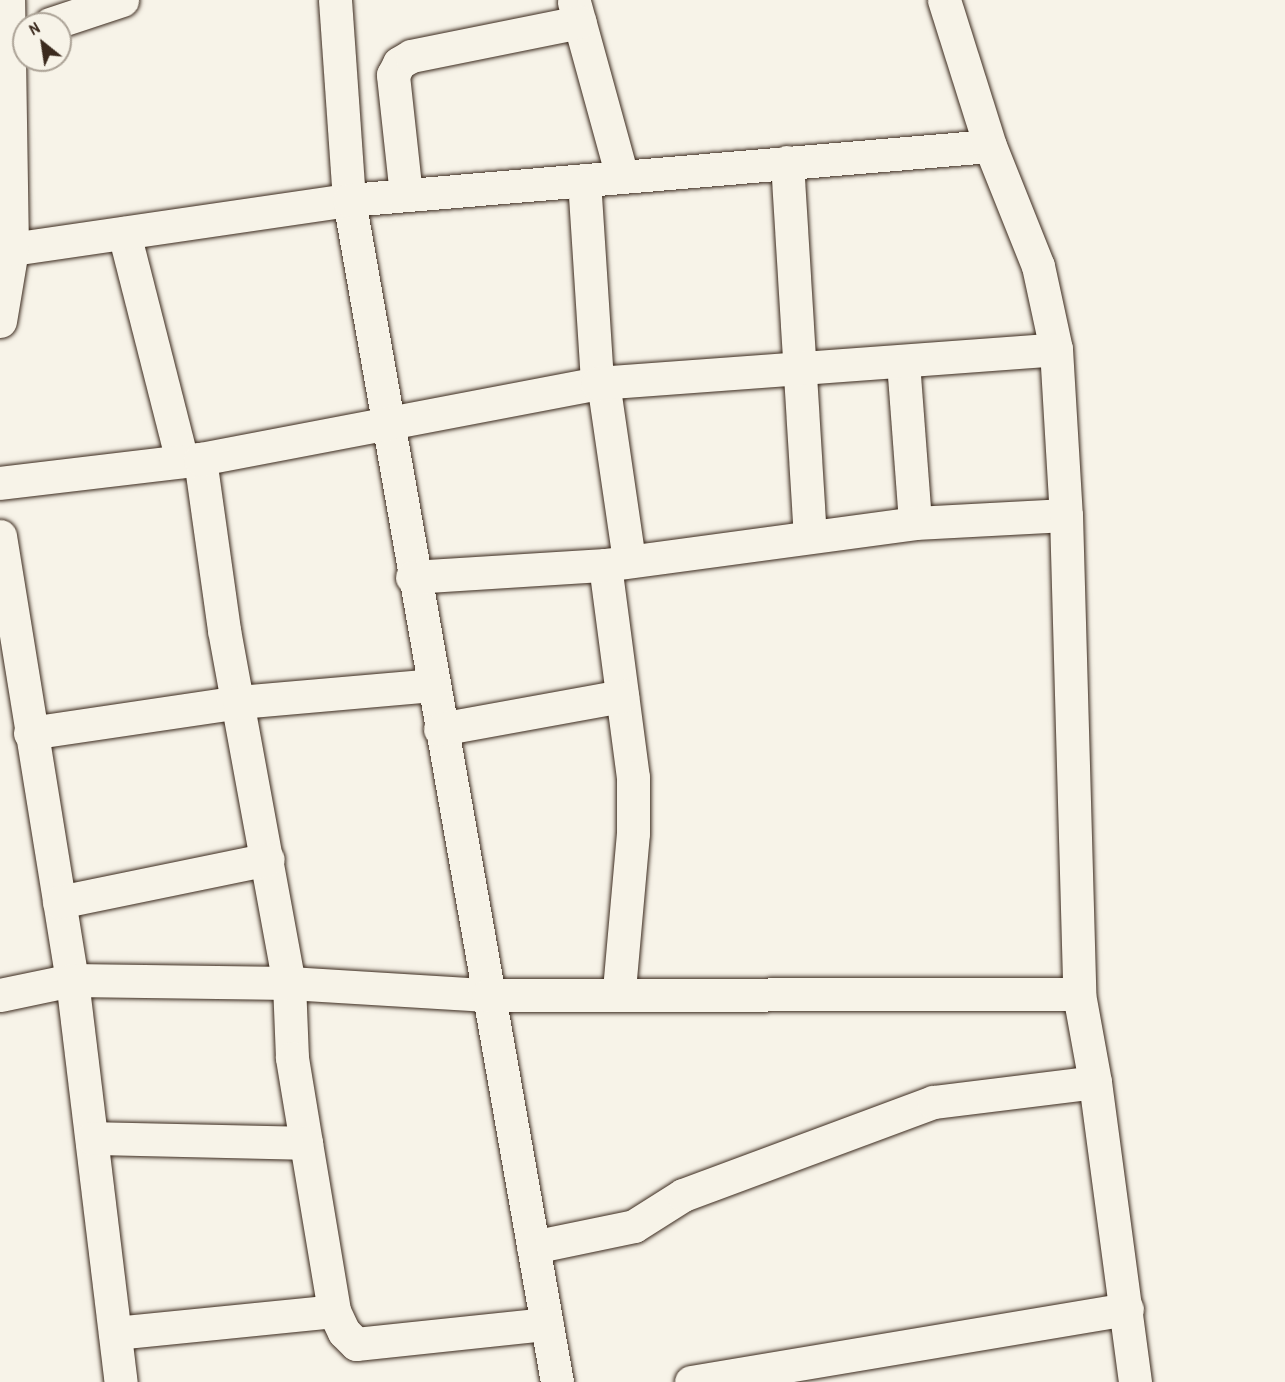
<!DOCTYPE html>
<style>
body{margin:0}
#map{position:relative;width:1285px;height:1382px;overflow:hidden;background:#f7f3e8;font-family:"Patrick Hand",sans-serif}
div>[style]{position:absolute}
.roads{filter:drop-shadow(0 0 2px #3b2a1e) drop-shadow(0 0 2px #3b2a1e)}
.minor>*{height:33px;margin:-16.5px;padding:0 16.5px;transform-origin:16.5px;border-radius:16.5px;background:#f7f3e8}
.tertiary>*{height:33px;margin:-16.5px;padding:0 16.5px;transform-origin:16.5px;border-radius:16.5px;background:#f7f3e8}
span{translate:-50% -50%;white-space:nowrap;text-align:center;line-height:1.15;-webkit-text-stroke:5px #f7f3e8;paint-order:stroke}
.north{position:absolute;left:12px;top:12px;width:60px;height:60px;box-sizing:border-box;background:#f7f3e8;border:2px solid #aca397;border-radius:50%;rotate:330deg;font-size:16px;font-weight:700;line-height:24px;text-align:center;color:#3b2a1e}
.north::after{content:'';display:block;margin:auto;width:21px;height:27px;background:#3b2a1e;clip-path:polygon(50% 0,100% 100%,50% 72%,0 100%)}
</style>
<div id="map">
<div class="roads">
<div class="minor">
<i style="left:335px;top:0;width:200px;rotate:86deg"></i>
<i style="left:349px;top:200px;width:1200px;rotate:80.02deg"></i>
<i style="left:574px;top:2px;width:180px;rotate:74.6deg"></i>
<i style="left:50px;top:24px;width:76px;rotate:-18.4deg"></i>
<i style="left:787px;top:162px;width:373px;rotate:86.5deg"></i>
<i style="left:584px;top:180px;width:203px;rotate:86.3deg"></i>
<i style="left:406px;top:195px;width:121px;rotate:-96.2deg"></i>
<i style="left:393px;top:75px;width:13px;rotate:-63deg"></i>
<i style="left:399px;top:63px;width:14px;rotate:-30deg"></i>
<i style="left:411px;top:56px;width:172px;rotate:-11.4deg"></i>
<i style="left:124px;top:233px;width:235px;rotate:75.7deg"></i>
<i style="left:12px;top:249px;width:341px;rotate:-8.3deg"></i>
<i style="left:349px;top:200px;width:643px;rotate:-4.82deg"></i>
<i style="left:0;top:321px;width:73px;rotate:-80.5deg"></i>
<i style="left:12px;top:249px;width:249px;rotate:-90.9deg"></i>
<i style="left:903px;top:362px;width:161px;rotate:85.7deg"></i>
<i style="left:603px;top:382px;width:181px;rotate:81.7deg"></i>
<i style="left:200px;top:459px;width:173px;rotate:82deg"></i>
<i style="left:224px;top:630px;width:359px;rotate:79.6deg"></i>
<i style="left:289px;top:983px;width:75px;rotate:87.7deg"></i>
<i style="left:292px;top:1058px;width:86px;rotate:80.6deg"></i>
<i style="left:0;top:483px;width:201px;rotate:-6.8deg"></i>
<i style="left:200px;top:459px;width:404px;rotate:-10.8deg"></i>
<i style="left:597px;top:383px;width:460px;rotate:-4.2deg"></i>
<i style="left:0;top:536px;width:450px;rotate:80.8deg"></i>
<i style="left:72px;top:980px;width:405px;rotate:83.1deg"></i>
<i style="left:605px;top:565px;width:214px;rotate:82.5deg"></i>
<i style="left:633px;top:777px;width:56px;rotate:90deg"></i>
<i style="left:633px;top:833px;width:159px;rotate:95.1deg"></i>
<i style="left:412px;top:577px;width:193px;rotate:-3.6deg"></i>
<i style="left:605px;top:565px;width:313px;rotate:-7.7deg"></i>
<i style="left:915px;top:523px;width:151px;rotate:-3deg"></i>
<i style="left:440px;top:729px;width:185px;rotate:-10.3deg"></i>
<i style="left:30px;top:733px;width:211px;rotate:-8.4deg"></i>
<i style="left:239px;top:702px;width:194px;rotate:-5deg"></i>
<i style="left:59px;top:902px;width:213px;rotate:-11.6deg"></i>
<i style="left:0;top:995px;width:74px;rotate:-11.8deg"></i>
<i style="left:72px;top:980px;width:217px;rotate:0.8deg"></i>
<i style="left:289px;top:983px;width:199px;rotate:3.5deg"></i>
<i style="left:488px;top:995px;width:591px;rotate:-0.1deg"></i>
<i style="left:92px;top:1138px;width:214px;rotate:1.3deg"></i>
<i style="left:306px;top:1143px;width:170px;rotate:80.5deg"></i>
<i style="left:334px;top:1311px;width:23px;rotate:65deg"></i>
<i style="left:344px;top:1332px;width:17px;rotate:45deg"></i>
<i style="left:356px;top:1344px;width:192px;rotate:-6deg"></i>
<i style="left:533px;top:1247px;width:103px;rotate:-11.7deg"></i>
<i style="left:634px;top:1226px;width:58px;rotate:-32.3deg"></i>
<i style="left:683px;top:1195px;width:267px;rotate:-20.4deg"></i>
<i style="left:933px;top:1102px;width:163px;rotate:-7deg"></i>
<i style="left:115px;top:1333px;width:220px;rotate:-5.7deg"></i>
<i style="left:691px;top:1382px;width:442px;rotate:-9.5deg"></i>
</div>
<div class="tertiary">
<i style="left:944px;top:0;width:153px;rotate:72.5deg"></i>
<i style="left:990px;top:146px;width:129px;rotate:68.2deg"></i>
<i style="left:1038px;top:266px;width:85px;rotate:77.8deg"></i>
<i style="left:1056px;top:349px;width:166px;rotate:86.6deg"></i>
<i style="left:1066px;top:515px;width:479px;rotate:88.4deg"></i>
<i style="left:1079px;top:994px;width:89px;rotate:79.7deg"></i>
<i style="left:1095px;top:1082px;width:303px;rotate:82.4deg"></i>
</div>
</div>
<div class="north">N</div>
</div>
